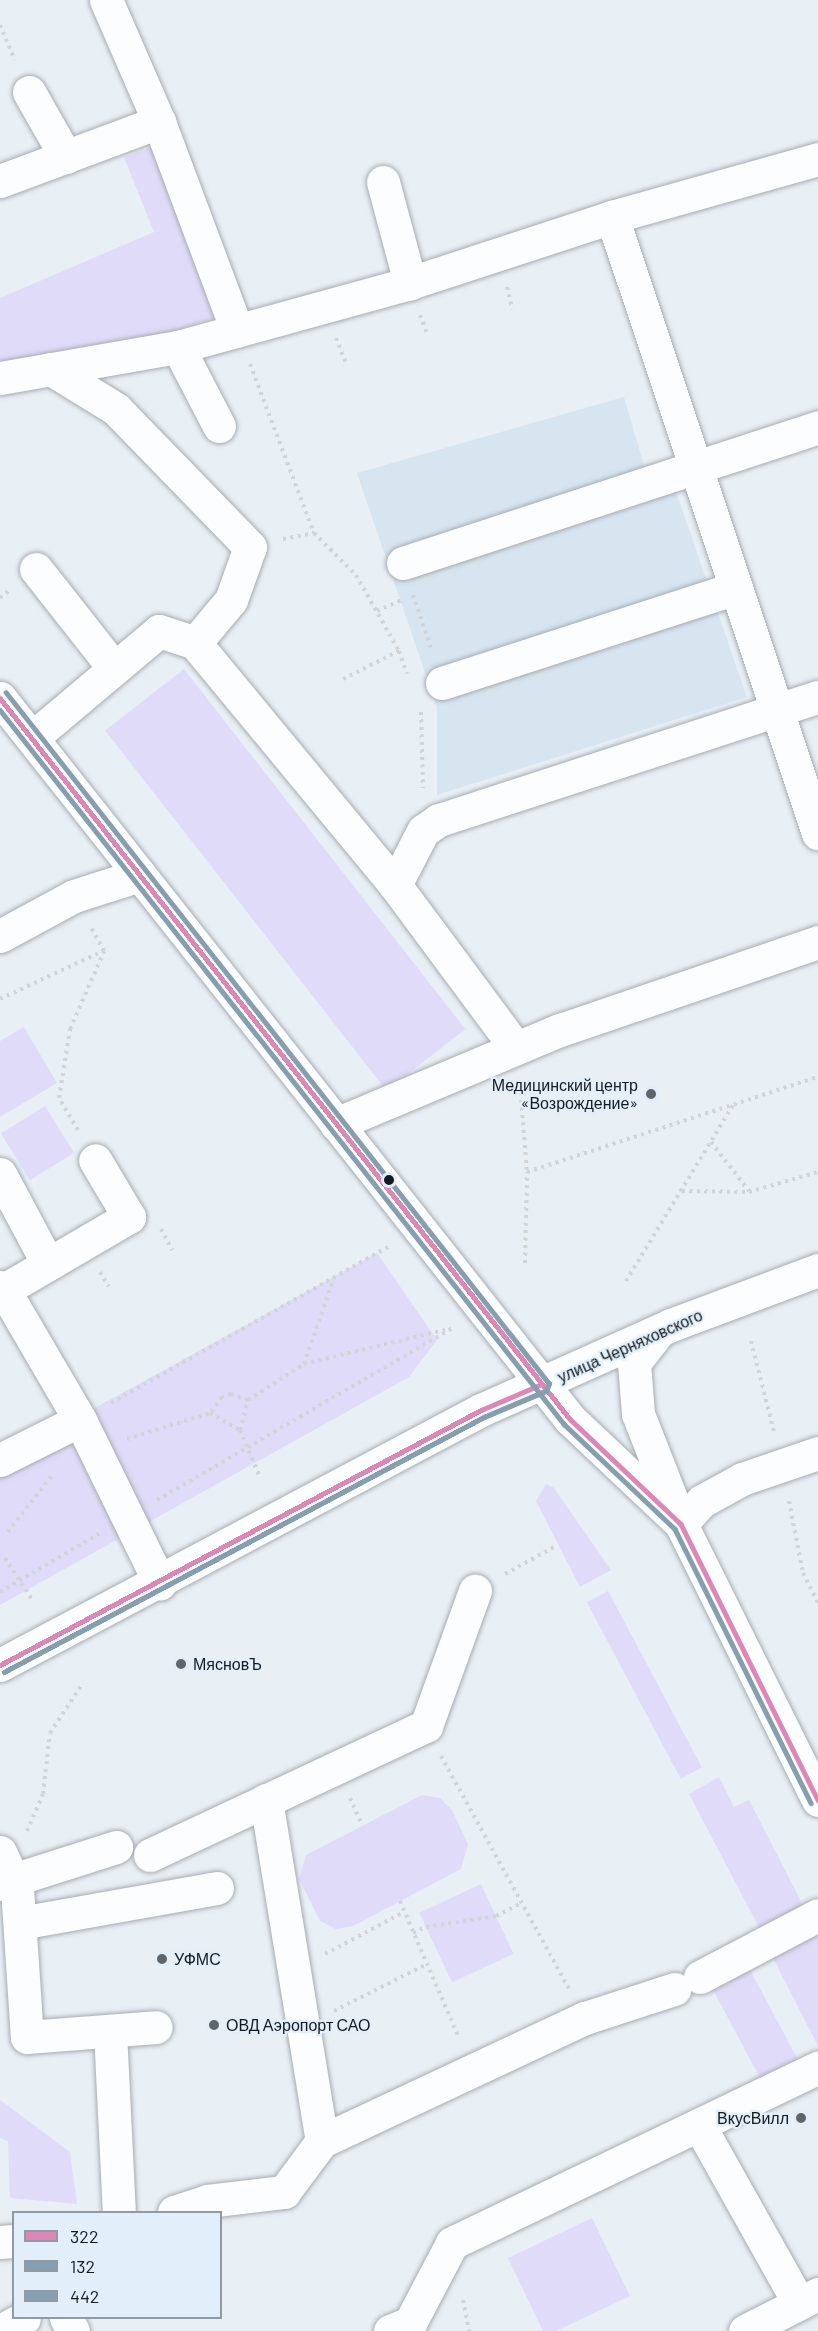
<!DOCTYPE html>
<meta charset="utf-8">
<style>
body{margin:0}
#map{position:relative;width:818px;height:2331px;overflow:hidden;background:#e8eff5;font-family:Barlow,sans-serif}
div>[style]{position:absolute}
.built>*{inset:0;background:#d7e5f1}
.green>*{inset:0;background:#e1dbfa;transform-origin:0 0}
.path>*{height:4px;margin-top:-2px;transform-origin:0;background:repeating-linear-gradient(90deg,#d2d4d6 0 3px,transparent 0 7.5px)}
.roads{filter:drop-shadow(0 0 2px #a7acb1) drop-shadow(0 0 2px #a7acb1)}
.minor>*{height:33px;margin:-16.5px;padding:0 16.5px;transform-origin:16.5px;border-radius:16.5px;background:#fcfdfe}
.bus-1>*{height:4.5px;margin:-2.25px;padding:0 2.25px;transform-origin:2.25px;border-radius:2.25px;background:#dc87b7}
.bus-2>*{height:4.5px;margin:-2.25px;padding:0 2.25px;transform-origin:2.25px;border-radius:2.25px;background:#859fb0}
.bus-3>*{height:4.5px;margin:-2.25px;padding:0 2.25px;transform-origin:2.25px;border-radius:2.25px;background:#859fb0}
.dots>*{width:16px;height:16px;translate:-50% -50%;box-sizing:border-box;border:3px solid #e2effb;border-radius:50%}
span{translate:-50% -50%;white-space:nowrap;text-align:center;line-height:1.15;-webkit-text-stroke:4.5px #e2effb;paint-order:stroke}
.poi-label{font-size:16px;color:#151a1e}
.right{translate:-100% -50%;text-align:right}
.left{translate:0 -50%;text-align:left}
.street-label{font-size:16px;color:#151a1e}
.legend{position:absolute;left:12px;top:2211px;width:210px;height:108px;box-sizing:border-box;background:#e2effb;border:2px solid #909aa3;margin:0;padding:8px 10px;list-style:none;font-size:18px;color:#151a1e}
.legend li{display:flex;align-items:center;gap:12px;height:30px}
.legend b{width:30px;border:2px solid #909aa3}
</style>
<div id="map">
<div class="built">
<i style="clip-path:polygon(624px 397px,645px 469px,674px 486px,747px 697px,437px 795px,437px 708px,357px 473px)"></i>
</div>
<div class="green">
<i style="clip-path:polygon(153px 147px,219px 316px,171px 332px,0 364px,0 298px,154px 232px,124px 157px)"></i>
<i style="left:184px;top:669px;width:457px;height:100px;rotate:52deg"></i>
<i style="clip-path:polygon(24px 1027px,57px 1083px,0 1117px,0 1041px)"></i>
<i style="left:45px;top:1106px;width:55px;height:52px;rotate:58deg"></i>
<i style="clip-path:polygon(377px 1253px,437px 1340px,409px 1377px,0 1605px,0 1460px)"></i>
<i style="clip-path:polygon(546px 1484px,554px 1488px,611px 1570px,580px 1587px,536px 1501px)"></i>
<i style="left:608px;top:1591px;width:200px;height:24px;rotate:62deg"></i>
<i style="clip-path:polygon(719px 1777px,734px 1807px,749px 1800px,806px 1911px,763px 1935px,689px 1794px)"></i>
<i style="clip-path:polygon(422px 1795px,440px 1798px,452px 1810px,468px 1844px,461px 1869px,353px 1926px,336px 1929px,320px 1921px,299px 1879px,306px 1855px)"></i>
<i style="left:481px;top:1884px;width:77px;height:68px;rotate:65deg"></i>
<i style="clip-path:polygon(816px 1932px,818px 1936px,818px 2046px,772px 1956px)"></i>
<i style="left:748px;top:1966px;width:105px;height:42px;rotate:62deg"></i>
<i style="clip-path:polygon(0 2100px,70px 2152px,77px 2204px,10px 2198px,8px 2141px,0 2138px)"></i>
<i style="clip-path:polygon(592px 2218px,630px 2296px,556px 2331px,543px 2331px,508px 2258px)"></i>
</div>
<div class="path">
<i style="left:0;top:25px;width:38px;rotate:67deg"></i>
<i style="left:507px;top:287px;width:23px;rotate:77deg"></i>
<i style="left:420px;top:315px;width:22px;rotate:69deg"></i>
<i style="left:336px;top:338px;width:27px;rotate:68deg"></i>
<i style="left:250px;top:364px;width:181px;rotate:69.3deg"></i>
<i style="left:314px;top:533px;width:59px;rotate:45deg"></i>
<i style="left:356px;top:575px;width:87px;rotate:60.5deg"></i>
<i style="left:399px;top:651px;width:24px;rotate:71deg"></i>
<i style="left:283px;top:539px;width:32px;rotate:-11deg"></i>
<i style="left:413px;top:595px;width:59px;rotate:71.3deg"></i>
<i style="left:0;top:598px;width:13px;rotate:-39deg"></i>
<i style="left:377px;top:611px;width:30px;rotate:-24deg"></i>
<i style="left:343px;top:679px;width:63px;rotate:-26.6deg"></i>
<i style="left:421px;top:712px;width:76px;rotate:88.5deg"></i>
<i style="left:0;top:999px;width:114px;rotate:-25deg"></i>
<i style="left:520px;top:1085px;width:87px;rotate:85.4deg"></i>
<i style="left:527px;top:1172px;width:306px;rotate:-18.1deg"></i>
<i style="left:78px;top:1130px;width:37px;rotate:-121deg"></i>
<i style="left:59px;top:1098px;width:70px;rotate:-80.9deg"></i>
<i style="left:70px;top:1029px;width:85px;rotate:-66.4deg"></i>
<i style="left:104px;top:951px;width:29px;rotate:-119deg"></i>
<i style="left:711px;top:1142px;width:62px;rotate:52.2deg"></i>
<i style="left:682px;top:1191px;width:67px;rotate:0.9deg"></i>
<i style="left:749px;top:1192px;width:72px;rotate:-16.2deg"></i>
<i style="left:161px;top:1229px;width:24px;rotate:62deg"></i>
<i style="left:525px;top:1263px;width:91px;rotate:-88.7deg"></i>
<i style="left:100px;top:1272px;width:17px;rotate:59deg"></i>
<i style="left:626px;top:1281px;width:206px;rotate:-58.7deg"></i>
<i style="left:751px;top:1341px;width:94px;rotate:75.8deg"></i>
<i style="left:304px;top:1364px;width:145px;rotate:-13.6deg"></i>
<i style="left:248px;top:1400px;width:18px;rotate:-161deg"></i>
<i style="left:231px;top:1394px;width:9px;rotate:162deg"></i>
<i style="left:222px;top:1397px;width:20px;rotate:127deg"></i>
<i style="left:210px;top:1413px;width:34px;rotate:30deg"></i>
<i style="left:240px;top:1430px;width:31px;rotate:-75deg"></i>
<i style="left:248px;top:1400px;width:67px;rotate:-32.7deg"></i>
<i style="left:304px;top:1364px;width:91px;rotate:-70.8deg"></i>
<i style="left:111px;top:1403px;width:318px;rotate:-29.4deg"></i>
<i style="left:240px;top:1430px;width:49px;rotate:67.1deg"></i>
<i style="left:127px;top:1439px;width:87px;rotate:-17.4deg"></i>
<i style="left:157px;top:1500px;width:341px;rotate:-30.2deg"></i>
<i style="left:789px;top:1501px;width:73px;rotate:79deg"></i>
<i style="left:803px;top:1573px;width:34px;rotate:63deg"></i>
<i style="left:8px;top:1532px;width:75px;rotate:-52.1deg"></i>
<i style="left:5px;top:1558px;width:51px;rotate:56.9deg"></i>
<i style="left:505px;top:1574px;width:56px;rotate:-28.9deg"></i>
<i style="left:0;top:1592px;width:115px;rotate:-30.4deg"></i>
<i style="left:441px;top:1756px;width:266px;rotate:61.2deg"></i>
<i style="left:350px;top:1798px;width:30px;rotate:66deg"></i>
<i style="left:27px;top:1831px;width:40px;rotate:-66.6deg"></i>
<i style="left:43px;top:1794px;width:61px;rotate:-83.5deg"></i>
<i style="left:50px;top:1733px;width:60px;rotate:-56.6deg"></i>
<i style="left:400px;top:1901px;width:149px;rotate:66.7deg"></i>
<i style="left:413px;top:1933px;width:14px;rotate:-25deg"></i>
<i style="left:426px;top:1927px;width:71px;rotate:-8.9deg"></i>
<i style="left:496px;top:1916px;width:27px;rotate:-27deg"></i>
<i style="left:325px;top:1954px;width:89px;rotate:-28deg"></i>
<i style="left:334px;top:2011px;width:102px;rotate:-26.8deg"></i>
<i style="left:463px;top:2300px;width:32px;rotate:79deg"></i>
</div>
<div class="roads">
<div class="minor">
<i style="left:106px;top:0;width:133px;rotate:66.5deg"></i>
<i style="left:159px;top:122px;width:223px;rotate:69.5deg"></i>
<i style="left:29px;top:92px;width:75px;rotate:60.4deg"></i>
<i style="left:0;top:181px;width:170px;rotate:-20.4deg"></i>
<i style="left:383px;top:182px;width:105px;rotate:75deg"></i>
<i style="left:612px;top:217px;width:650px;rotate:71.51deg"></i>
<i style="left:178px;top:347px;width:89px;rotate:62.6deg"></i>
<i style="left:0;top:378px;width:181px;rotate:-9.9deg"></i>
<i style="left:178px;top:347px;width:241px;rotate:-15.4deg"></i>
<i style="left:410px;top:283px;width:213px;rotate:-18.1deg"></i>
<i style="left:612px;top:217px;width:214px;rotate:-15.7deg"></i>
<i style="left:403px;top:563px;width:437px;rotate:-18.1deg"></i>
<i style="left:36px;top:569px;width:126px;rotate:51.8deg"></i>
<i style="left:195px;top:643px;width:314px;rotate:50.4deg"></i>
<i style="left:395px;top:885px;width:203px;rotate:53.4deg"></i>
<i style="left:442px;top:683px;width:309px;rotate:-17.9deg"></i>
<i style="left:0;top:698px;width:919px;rotate:51.67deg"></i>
<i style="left:570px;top:1419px;width:153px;rotate:43.4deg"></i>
<i style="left:32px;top:738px;width:166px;rotate:-40.1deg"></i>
<i style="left:159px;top:631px;width:38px;rotate:18deg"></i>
<i style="left:195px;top:643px;width:56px;rotate:-50.1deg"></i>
<i style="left:231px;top:600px;width:56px;rotate:-70.3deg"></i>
<i style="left:250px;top:547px;width:192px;rotate:-134.2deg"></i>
<i style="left:116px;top:409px;width:76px;rotate:-148.4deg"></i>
<i style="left:395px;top:885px;width:61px;rotate:-62.6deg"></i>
<i style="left:423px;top:831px;width:19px;rotate:-35deg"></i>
<i style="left:439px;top:820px;width:398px;rotate:-18deg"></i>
<i style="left:0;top:936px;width:84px;rotate:-28.4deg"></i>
<i style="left:74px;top:896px;width:69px;rotate:-17.7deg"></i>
<i style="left:336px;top:1124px;width:243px;rotate:-22.8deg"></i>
<i style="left:560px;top:1030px;width:273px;rotate:-18.8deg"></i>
<i style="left:0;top:1174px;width:102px;rotate:61.9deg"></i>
<i style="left:0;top:1287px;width:5px;rotate:37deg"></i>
<i style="left:4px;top:1290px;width:145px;rotate:-30.3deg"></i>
<i style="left:129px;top:1217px;width:66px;rotate:-120.8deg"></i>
<i style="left:0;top:1293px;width:5px;rotate:-37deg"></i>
<i style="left:4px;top:1290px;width:151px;rotate:59.7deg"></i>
<i style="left:80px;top:1420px;width:182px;rotate:63.9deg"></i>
<i style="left:659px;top:1331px;width:41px;rotate:128deg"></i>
<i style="left:634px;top:1363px;width:51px;rotate:85.5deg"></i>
<i style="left:638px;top:1414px;width:118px;rotate:68.6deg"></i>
<i style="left:681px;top:1524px;width:308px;rotate:63.6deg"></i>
<i style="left:0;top:1460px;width:89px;rotate:-26.6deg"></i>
<i style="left:681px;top:1524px;width:31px;rotate:-48deg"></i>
<i style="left:702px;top:1501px;width:46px;rotate:-28.8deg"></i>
<i style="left:742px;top:1479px;width:80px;rotate:-18.9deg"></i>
<i style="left:0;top:1665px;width:544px;rotate:-27.93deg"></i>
<i style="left:481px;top:1410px;width:208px;rotate:-24.1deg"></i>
<i style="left:671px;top:1325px;width:157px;rotate:-20.5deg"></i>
<i style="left:266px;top:1800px;width:346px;rotate:80.7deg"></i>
<i style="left:0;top:1852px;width:40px;rotate:65deg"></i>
<i style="left:17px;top:1888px;width:149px;rotate:86.2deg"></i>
<i style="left:27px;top:2037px;width:129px;rotate:-4.4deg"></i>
<i style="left:150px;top:1855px;width:305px;rotate:-25.1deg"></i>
<i style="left:426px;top:1726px;width:144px;rotate:-70.1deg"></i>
<i style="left:0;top:1884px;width:122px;rotate:-17.7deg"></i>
<i style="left:20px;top:1923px;width:200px;rotate:-10.1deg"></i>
<i style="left:700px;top:1977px;width:133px;rotate:-27.7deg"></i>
<i style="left:110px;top:2031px;width:181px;rotate:87.2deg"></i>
<i style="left:699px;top:2125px;width:204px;rotate:60.7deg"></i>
<i style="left:174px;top:2212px;width:35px;rotate:-18deg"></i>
<i style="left:207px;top:2201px;width:78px;rotate:-6.7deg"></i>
<i style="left:284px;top:2192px;width:64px;rotate:-53.3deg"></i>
<i style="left:322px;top:2141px;width:290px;rotate:-25.1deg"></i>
<i style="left:585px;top:2018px;width:94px;rotate:-18deg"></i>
<i style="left:0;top:2242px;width:14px;rotate:-4deg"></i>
<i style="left:66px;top:2318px;width:15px;rotate:62deg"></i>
<i style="left:0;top:2331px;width:27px;rotate:-28deg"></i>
<i style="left:390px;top:2331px;width:22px;rotate:-22deg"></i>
<i style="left:410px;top:2323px;width:90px;rotate:-62.3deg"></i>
<i style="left:452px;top:2243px;width:406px;rotate:-25.6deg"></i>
<i style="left:745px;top:2331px;width:82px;rotate:-26.9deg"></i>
</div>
</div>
<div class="bus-1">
<i style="left:0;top:698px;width:919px;rotate:51.67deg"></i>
<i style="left:570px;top:1419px;width:153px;rotate:43.4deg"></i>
<i style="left:681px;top:1524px;width:308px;rotate:63.6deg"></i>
<i style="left:0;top:1665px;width:544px;rotate:-27.93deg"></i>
<i style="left:481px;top:1410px;width:66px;rotate:-23.1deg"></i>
</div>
<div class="bus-2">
<i style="left:0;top:710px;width:910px;rotate:51.69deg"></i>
<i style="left:564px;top:1424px;width:153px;rotate:43.4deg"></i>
<i style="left:675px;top:1529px;width:306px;rotate:63.6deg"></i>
<i style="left:4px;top:1672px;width:544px;rotate:-27.98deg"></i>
<i style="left:484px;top:1417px;width:66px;rotate:-23.1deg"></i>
</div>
<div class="bus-3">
<i style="left:4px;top:1672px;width:544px;rotate:-27.98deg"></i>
<i style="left:484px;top:1417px;width:67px;rotate:-22.8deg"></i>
<i style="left:546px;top:1391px;width:8px;rotate:-67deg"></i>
<i style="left:549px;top:1384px;width:879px;rotate:-128.16deg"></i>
</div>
<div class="dots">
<i style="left:651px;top:1094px;background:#5f6569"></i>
<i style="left:389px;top:1180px;background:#151a1e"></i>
<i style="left:181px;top:1664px;background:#5f6569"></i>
<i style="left:162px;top:1959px;background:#5f6569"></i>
<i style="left:214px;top:2025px;background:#5f6569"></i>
<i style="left:801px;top:2118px;background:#5f6569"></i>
</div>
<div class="poi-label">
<span class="right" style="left:638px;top:1094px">Медицинский центр<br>«Возрождение»</span>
<span class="left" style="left:193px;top:1664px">МясновЪ</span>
<span class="left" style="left:174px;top:1959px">УФМС</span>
<span class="left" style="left:226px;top:2025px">ОВД Аэропорт САО</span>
<span class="right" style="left:789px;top:2118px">ВкусВилл</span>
</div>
<div class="street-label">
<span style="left:630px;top:1346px;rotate:-24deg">улица Черняховского</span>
</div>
<ul class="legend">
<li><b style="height:8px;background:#dc87b7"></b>322</li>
<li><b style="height:8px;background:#859fb0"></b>132</li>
<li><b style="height:8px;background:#859fb0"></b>442</li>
</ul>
</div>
